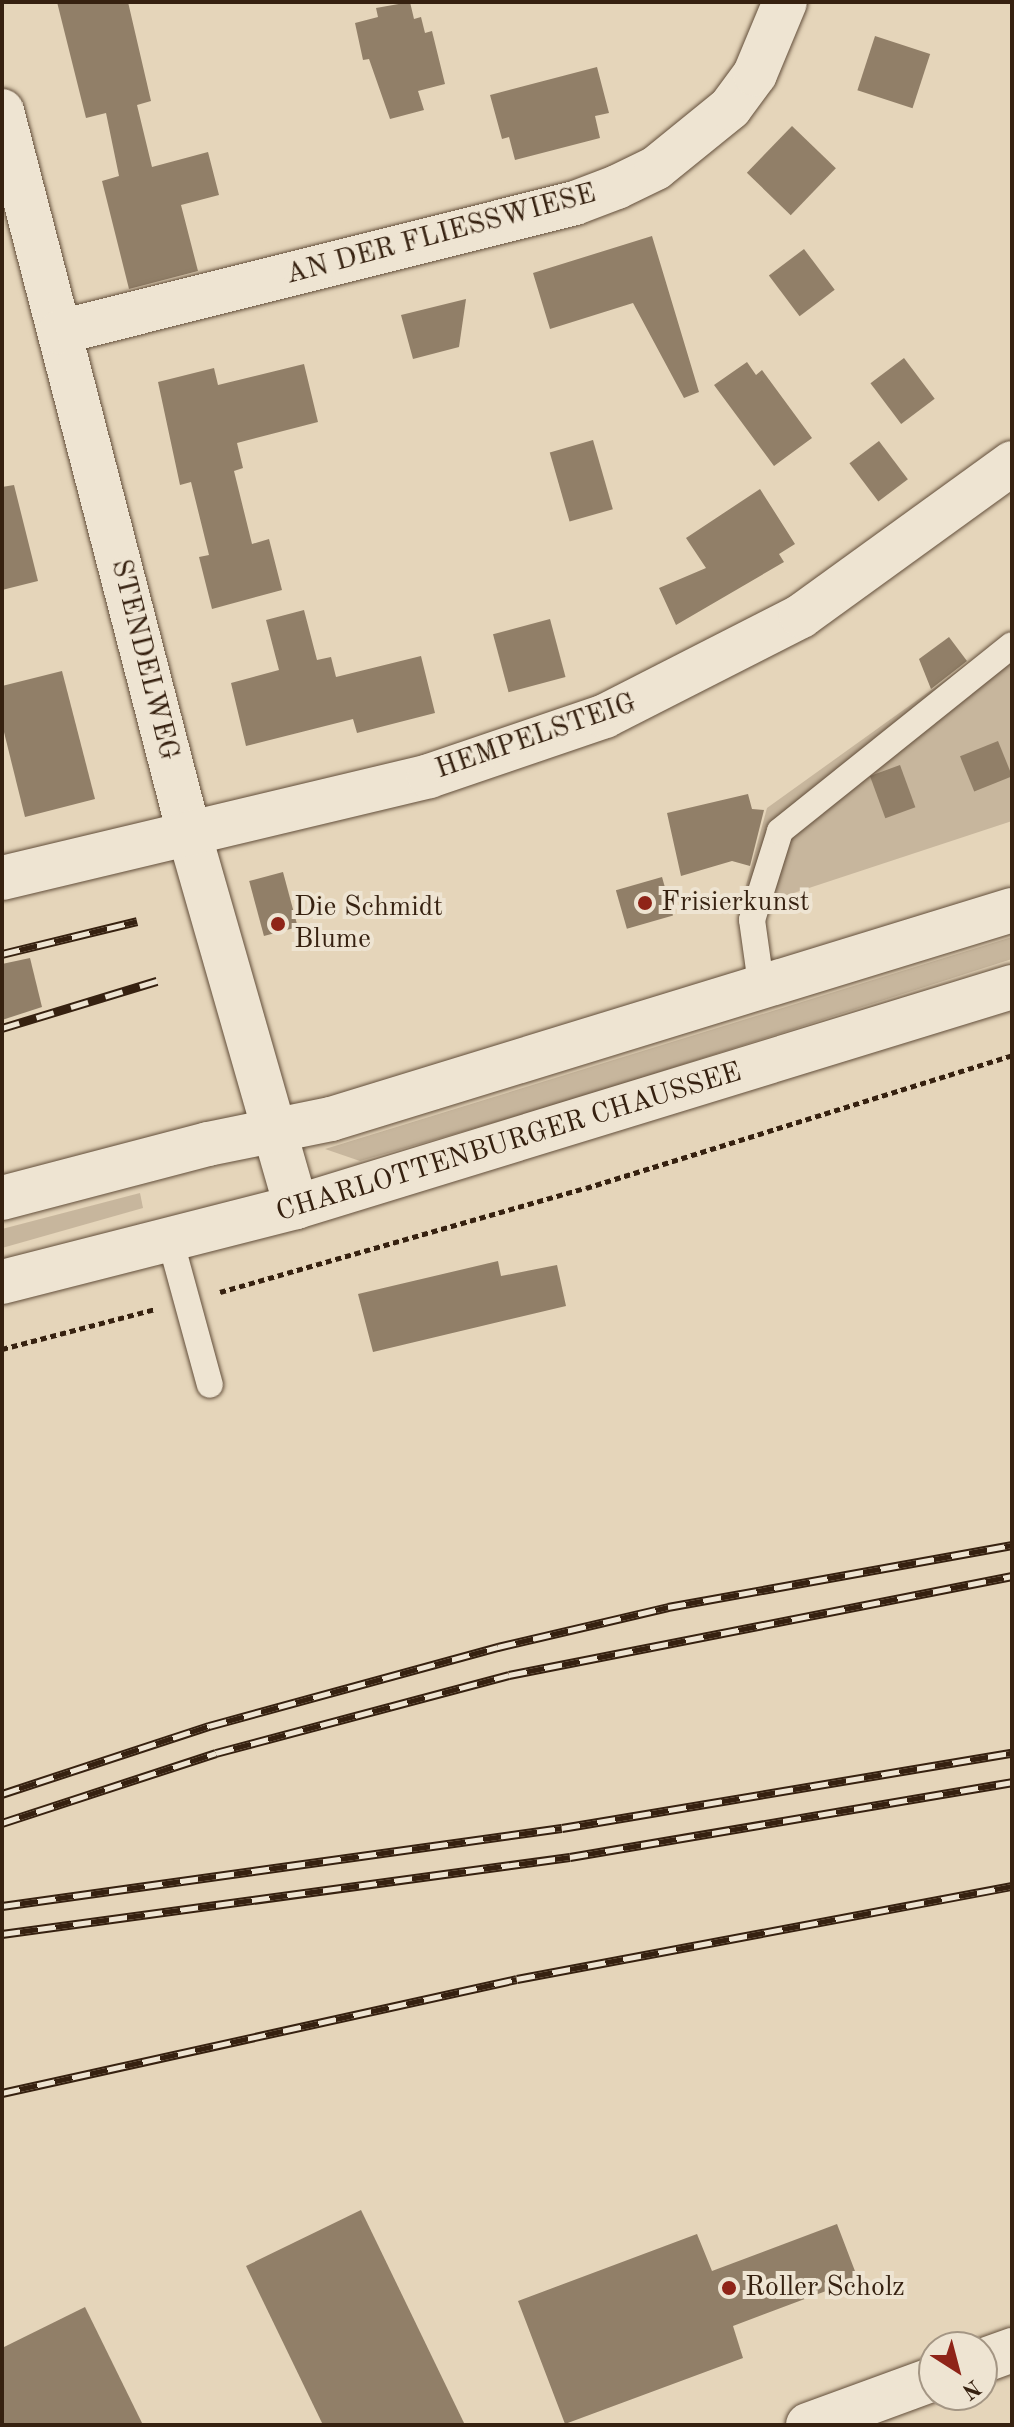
<!DOCTYPE html>
<style>
body{margin:0}
#map{position:relative;width:1014px;height:2427px;overflow:hidden;background:#e5d5ba;font-family:"Old Standard TT",serif}
div>[style]{position:absolute}
.green>*{inset:0;background:#c7b69d}
.building>*{inset:0;background:#917f68;transform-origin:0 0}
.path>*{height:5px;margin-top:-2.5px;transform-origin:0;background:repeating-linear-gradient(90deg,#362110 0 6px,transparent 0 10px)}
.roads{filter:drop-shadow(0 0 2px #624e3a) drop-shadow(0 0 2px #624e3a)}
.lane>*{height:26px;margin:-13px;padding:0 13px;transform-origin:13px;border-radius:13px;background:#eee4d2}
.street>*{height:44px;margin:-22px;padding:0 22px;transform-origin:22px;border-radius:22px;background:#eee4d2}
.secondary>*{height:44px;margin:-22px;padding:0 22px;transform-origin:22px;border-radius:22px;background:#eee4d2}
.rail>*{height:9px;margin-top:-4.5px;transform-origin:0;background:repeating-linear-gradient(90deg,#eee4d2 0 18px,#362110 0 36px);box-sizing:border-box;border-block:2px solid #362110}
.dots>*{width:22px;height:22px;translate:-50% -50%;box-sizing:border-box;border:4px solid #eee4d2;border-radius:50%}
span{translate:-50% -50%;white-space:nowrap;text-align:center;line-height:1.15;-webkit-text-stroke:8px #eee4d2;paint-order:stroke}
.street-label{font-size:28px;color:#362110}
.poi-label{font-size:28px;color:#362110}
.left{translate:0 -50%;text-align:left}
.frame{position:absolute;inset:0;border:4px solid #362110;pointer-events:none}
.north{position:absolute;left:918px;top:2331px;width:80px;height:80px;box-sizing:border-box;background:#eee4d2;border:2px solid #a49684;border-radius:50%;rotate:144deg;font-size:22px;font-weight:700;line-height:32px;text-align:center;color:#362110}
.north::after{content:'';display:block;margin:auto;width:28px;height:36px;background:#8f2418;clip-path:polygon(50% 0,100% 100%,50% 72%,0 100%)}
</style>
<div id="map">
<div class="green">
<i style="clip-path:polygon(1012px 632px,1012px 821px,739px 911px,767px 808px)"></i>
<i style="clip-path:polygon(1012px 937px,1012px 959px,566px 1102px,360px 1161px,325px 1149px)"></i>
<i style="clip-path:polygon(140px 1193px,143px 1208px,2px 1248px,2px 1229px)"></i>
</div>
<div class="building">
<i style="clip-path:polygon(57px 2px,128px 2px,151px 101px,137px 105px,152px 167px,208px 152px,219px 195px,181px 205px,198px 271px,129px 289px,102px 181px,119px 176px,106px 113px,86px 118px)"></i>
<i style="clip-path:polygon(410px 2px,414px 19px,421px 17px,425px 33px,432px 31px,445px 84px,418px 91px,424px 110px,390px 119px,369px 59px,363px 60px,355px 23px,378px 17px,376px 8px)"></i>
<i style="left:875px;top:36px;width:58px;height:57px;rotate:18deg"></i>
<i style="clip-path:polygon(597px 67px,609px 113px,595px 116px,600px 138px,515px 160px,509px 137px,502px 139px,490px 95px)"></i>
<i style="left:792px;top:126px;width:61px;height:65px;rotate:44deg"></i>
<i style="clip-path:polygon(652px 236px,699px 392px,684px 398px,633px 303px,550px 329px,533px 273px)"></i>
<i style="left:804px;top:249px;width:51px;height:44px;rotate:53deg"></i>
<i style="clip-path:polygon(466px 299px,459px 347px,413px 359px,401px 315px)"></i>
<i style="left:904px;top:358px;width:51px;height:42px;rotate:53deg"></i>
<i style="clip-path:polygon(747px 362px,756px 375px,762px 370px,812px 438px,774px 466px,714px 385px)"></i>
<i style="clip-path:polygon(304px 364px,318px 422px,237px 443px,243px 468px,234px 471px,252px 544px,269px 539px,282px 590px,212px 609px,199px 557px,209px 555px,191px 482px,180px 485px,158px 382px,214px 368px,218px 385px)"></i>
<i style="left:593px;top:440px;width:72px;height:45px;rotate:74deg"></i>
<i style="left:879px;top:441px;width:48px;height:37px;rotate:53deg"></i>
<i style="clip-path:polygon(14px 485px,38px 581px,2px 590px,2px 487px)"></i>
<i style="clip-path:polygon(760px 489px,795px 544px,779px 554px,784px 562px,676px 625px,659px 588px,706px 568px,686px 538px)"></i>
<i style="clip-path:polygon(304px 610px,317px 660px,331px 657px,336px 677px,421px 656px,435px 713px,357px 733px,353px 719px,246px 746px,231px 683px,279px 670px,266px 620px)"></i>
<i style="left:550px;top:619px;width:60px;height:59px;rotate:75deg"></i>
<i style="clip-path:polygon(949px 637px,967px 661px,931px 689px,919px 659px)"></i>
<i style="clip-path:polygon(62px 671px,95px 799px,25px 817px,2px 724px,2px 686px)"></i>
<i style="left:998px;top:741px;width:38px;height:41px;rotate:68deg"></i>
<i style="left:900px;top:765px;width:45px;height:32px;rotate:70deg"></i>
<i style="clip-path:polygon(748px 794px,752px 809px,764px 810px,750px 866px,732px 861px,681px 876px,667px 813px)"></i>
<i style="left:283px;top:872px;width:57px;height:35px;rotate:75deg"></i>
<i style="left:662px;top:877px;width:40px;height:48px;rotate:74deg"></i>
<i style="clip-path:polygon(30px 958px,42px 1007px,2px 1020px,2px 964px)"></i>
<i style="clip-path:polygon(498px 1261px,501px 1276px,557px 1265px,566px 1306px,373px 1352px,358px 1294px)"></i>
<i style="clip-path:polygon(361px 2210px,465px 2425px,323px 2425px,246px 2266px)"></i>
<i style="clip-path:polygon(837px 2224px,858px 2279px,733px 2326px,743px 2358px,565px 2424px,518px 2301px,697px 2234px,712px 2271px)"></i>
<i style="clip-path:polygon(85px 2307px,143px 2425px,2px 2425px,2px 2348px)"></i>
</div>
<div class="path">
<i style="left:220px;top:1292px;width:380px;rotate:-15.9deg"></i>
<i style="left:586px;top:1188px;width:446px;rotate:-17.3deg"></i>
<i style="left:2px;top:1349px;width:159px;rotate:-14.6deg"></i>
</div>
<div class="roads">
<div class="lane">
<i style="left:762px;top:991px;width:72px;rotate:-98deg"></i>
<i style="left:752px;top:920px;width:93px;rotate:-72.5deg"></i>
<i style="left:780px;top:831px;width:297px;rotate:-38.7deg"></i>
<i style="left:170px;top:1239px;width:151px;rotate:74.7deg"></i>
</div>
<div class="street">
<i style="left:2px;top:111px;width:746px;rotate:75.48deg"></i>
<i style="left:189px;top:833px;width:389px;rotate:74deg"></i>
<i style="left:60px;top:332px;width:531px;rotate:-14.06deg"></i>
<i style="left:575px;top:203px;width:45px;rotate:-20.9deg"></i>
<i style="left:617px;top:187px;width:43px;rotate:-26deg"></i>
<i style="left:656px;top:168px;width:95px;rotate:-39deg"></i>
<i style="left:730px;top:108px;width:42px;rotate:-53.7deg"></i>
<i style="left:755px;top:74px;width:78px;rotate:-67.4deg"></i>
<i style="left:2px;top:878px;width:439px;rotate:-13.4deg"></i>
<i style="left:429px;top:776px;width:186px;rotate:-18.8deg"></i>
<i style="left:605px;top:716px;width:220px;rotate:-27deg"></i>
<i style="left:801px;top:616px;width:261px;rotate:-35.9deg"></i>
</div>
<div class="secondary">
<i style="left:2px;top:1198px;width:213px;rotate:-14.7deg"></i>
<i style="left:208px;top:1144px;width:126px;rotate:-11.5deg"></i>
<i style="left:331px;top:1119px;width:712px;rotate:-17.06deg"></i>
<i style="left:2px;top:1282px;width:303px;rotate:-14.3deg"></i>
<i style="left:296px;top:1207px;width:749px;rotate:-17.08deg"></i>
<i style="left:982px;top:2361px;width:32px;rotate:-20deg"></i>
<i style="left:808px;top:2425px;width:134px;rotate:-20.1deg"></i>
</div>
</div>
<div class="rail">
<i style="left:2px;top:954px;width:139px;rotate:-13.7deg"></i>
<i style="left:2px;top:1028px;width:162px;rotate:-16.9deg"></i>
<i style="left:2px;top:1794px;width:218px;rotate:-18.2deg"></i>
<i style="left:209px;top:1726px;width:300px;rotate:-15.3deg"></i>
<i style="left:498px;top:1647px;width:175px;rotate:-13.2deg"></i>
<i style="left:668px;top:1607px;width:350px;rotate:-10.2deg"></i>
<i style="left:2px;top:1823px;width:225px;rotate:-18.1deg"></i>
<i style="left:216px;top:1753px;width:303px;rotate:-14.9deg"></i>
<i style="left:509px;top:1675px;width:513px;rotate:-11.13deg"></i>
<i style="left:2px;top:1906px;width:565px;rotate:-7.93deg"></i>
<i style="left:562px;top:1828px;width:456px;rotate:-9.5deg"></i>
<i style="left:2px;top:1934px;width:573px;rotate:-7.72deg"></i>
<i style="left:570px;top:1857px;width:448px;rotate:-9.6deg"></i>
<i style="left:2px;top:2093px;width:527px;rotate:-12.48deg"></i>
<i style="left:517px;top:1979px;width:504px;rotate:-10.64deg"></i>
</div>
<div class="dots">
<i style="left:645px;top:903px;background:#8f2418"></i>
<i style="left:278px;top:924px;background:#8f2418"></i>
<i style="left:729px;top:2288px;background:#8f2418"></i>
</div>
<div class="street-label">
<span style="left:441px;top:235px;rotate:-15deg">AN DER FLIESSWIESE</span>
<span style="left:144px;top:660px;rotate:76deg">STENDELWEG</span>
<span style="left:536px;top:737px;rotate:-19deg">HEMPELSTEIG</span>
<span style="left:509px;top:1143px;rotate:-17deg">CHARLOTTENBURGER CHAUSSEE</span>
</div>
<div class="poi-label">
<span class="left" style="left:661px;top:903px">Frisierkunst</span>
<span class="left" style="left:294px;top:924px">Die Schmidt<br>Blume</span>
<span class="left" style="left:745px;top:2288px">Roller Scholz</span>
</div>
<div class="frame"></div>
<div class="north">N</div>
</div>
